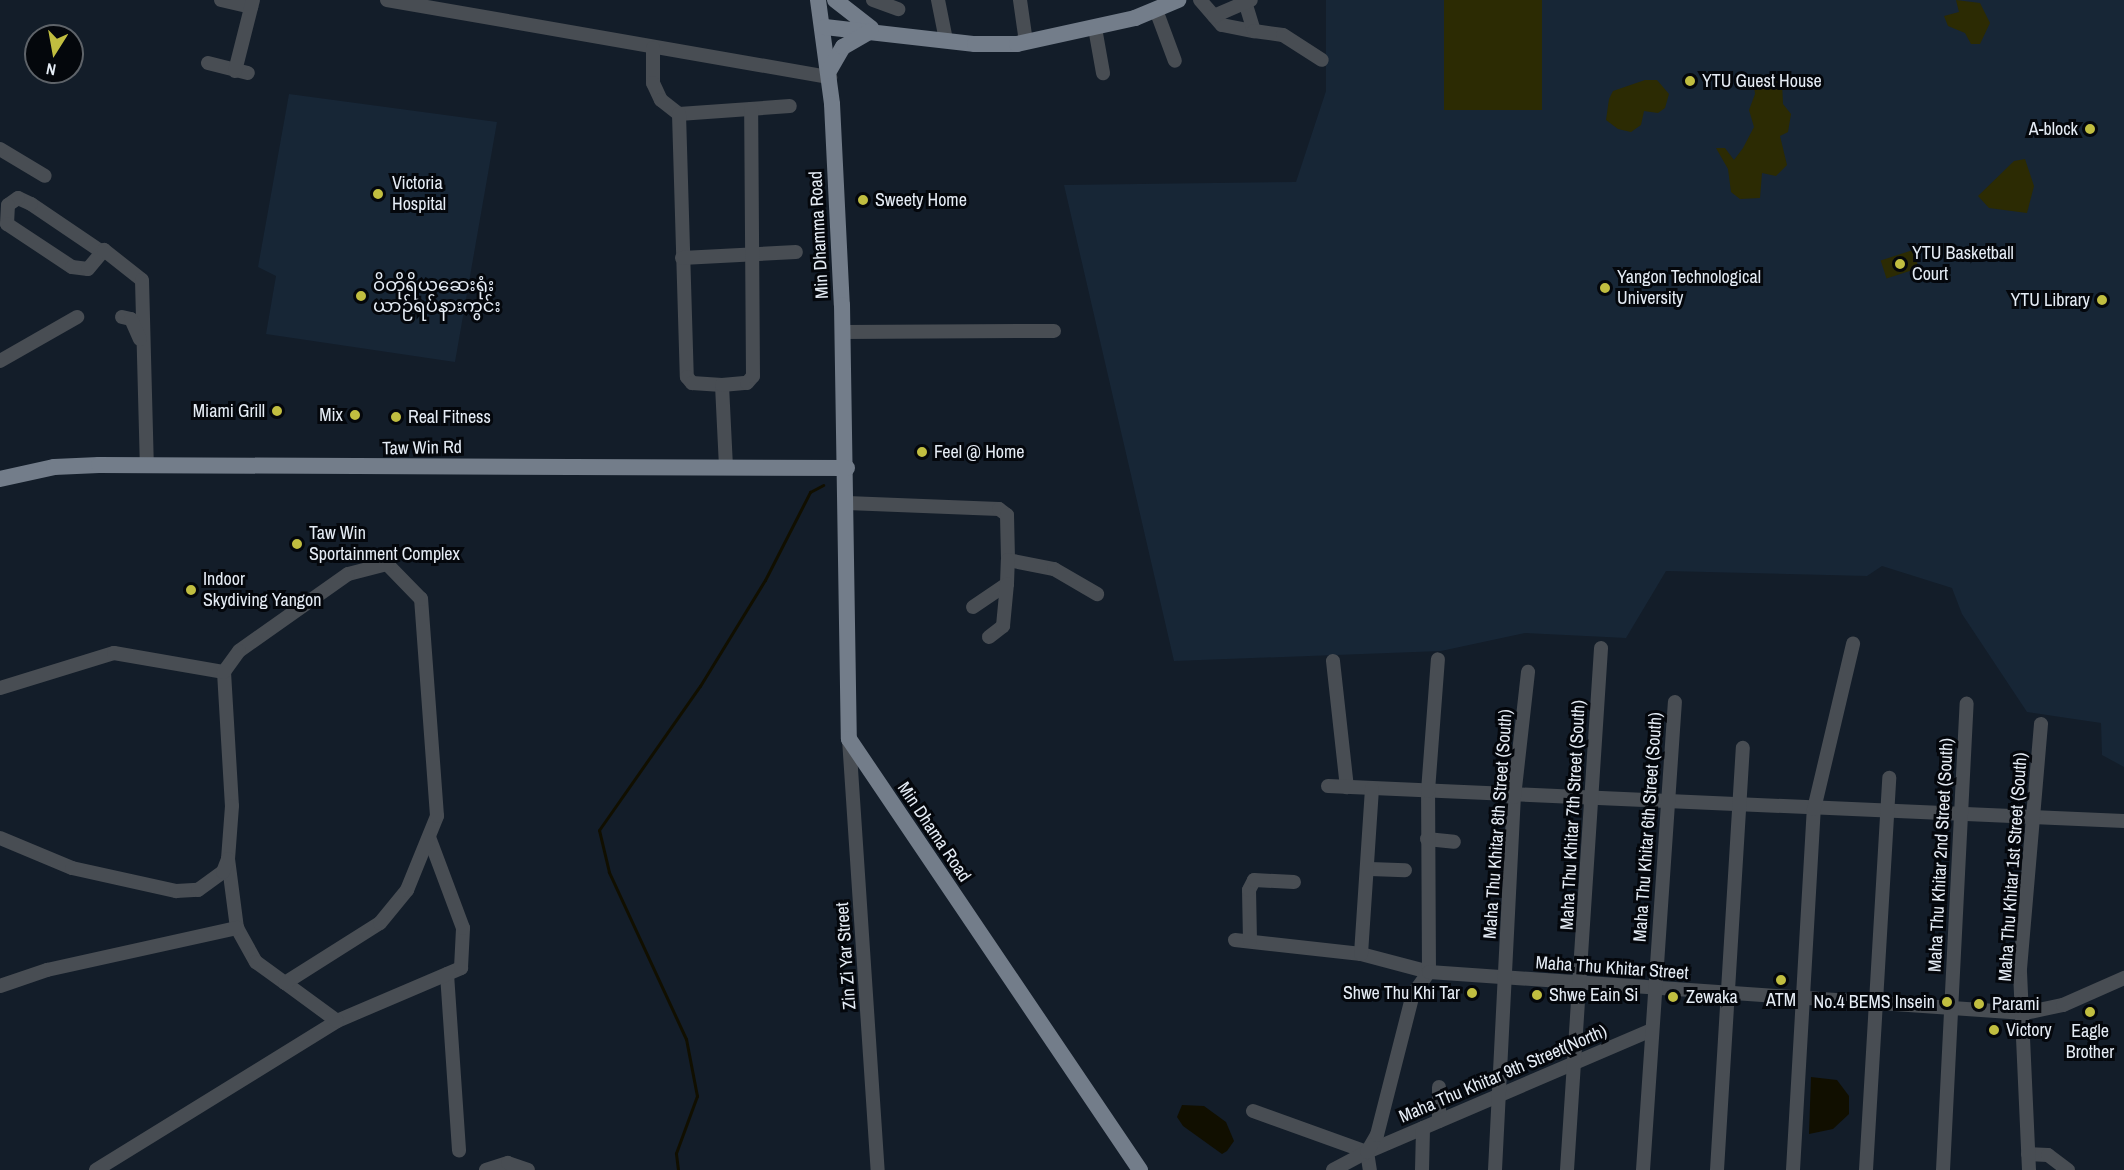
<!DOCTYPE html>
<meta charset="utf-8">
<style>
body{margin:0}
#map{position:relative;width:2124px;height:1170px;overflow:hidden;background:#131d29;font-family:"Archivo Narrow","Noto Sans Myanmar",sans-serif}
div>[style]{position:absolute}
.built>*{inset:0;background:#172636}
.green>*{inset:0;background:#2c2b03;transform-origin:0 0}
.water>*{inset:0;background:#110f00}
.stream>*{height:3px;margin:-1.5px;padding:0 1.5px;transform-origin:1.5px;border-radius:1.5px;background:#110f00}
.minor>*{height:14px;margin:-7px;padding:0 7px;transform-origin:7px;border-radius:7px;background:#484d53}
.major>*{height:16px;margin:-8px;padding:0 8px;transform-origin:8px;border-radius:8px;background:#737d8a}
.dots>*{width:16px;height:16px;translate:-50% -50%;box-sizing:border-box;border:3px solid #04070c;border-radius:50%}
span{translate:-50% -50%;white-space:nowrap;text-align:center;line-height:1.15;-webkit-text-stroke:6px #04070c;paint-order:stroke}
.poi-label{font-size:18px;color:#e5ecf5}
.left{translate:0 -50%;text-align:left}
.right{translate:-100% -50%;text-align:right}
.street-label{font-size:18px;color:#e5ecf5}
.north{position:absolute;left:24px;top:24px;width:60px;height:60px;box-sizing:border-box;background:#04070c;border:2px solid #5e6369;border-radius:50%;rotate:191deg;font-size:16px;font-weight:700;line-height:24px;text-align:center;color:#e5ecf5}
.north::after{content:'';display:block;margin:auto;width:21px;height:27px;background:#c1be40;clip-path:polygon(50% 0,100% 100%,50% 72%,0 100%)}
</style>
<div id="map">
<div class="built">
<i style="clip-path:polygon(1326px 0,2124px 0,2124px 767px,2102px 755px,2101px 723px,2027px 712px,1962px 614px,1952px 588px,1882px 566px,1867px 576px,1666px 571px,1626px 638px,1525px 633px,1441px 651px,1174px 661px,1064px 185px,1296px 182px,1326px 91px)"></i>
<i style="clip-path:polygon(289px 94px,497px 122px,455px 362px,266px 334px,276px 276px,258px 267px)"></i>
</div>
<div class="green">
<i style="left:1444px;top:0;width:98px;height:110px"></i>
<i style="clip-path:polygon(1956px 0,1980px 3px,1990px 23px,1980px 44px,1971px 44px,1965px 33px,1948px 26px,1944px 16px,1959px 12px)"></i>
<i style="clip-path:polygon(1758px 74px,1782px 82px,1783px 104px,1791px 114px,1788px 132px,1780px 136px,1787px 165px,1776px 176px,1762px 173px,1760px 198px,1740px 199px,1731px 192px,1728px 169px,1716px 148px,1725px 148px,1734px 160px,1743px 148px,1754px 127px,1749px 110px,1755px 94px,1753px 78px)"></i>
<i style="clip-path:polygon(1645px 80px,1657px 80px,1669px 94px,1665px 108px,1658px 113px,1644px 111px,1641px 125px,1631px 132px,1618px 129px,1606px 120px,1609px 99px,1613px 91px)"></i>
<i style="clip-path:polygon(2025px 159px,2034px 186px,2027px 213px,1989px 208px,1978px 196px,2014px 161px)"></i>
<i style="left:1913px;top:250px;width:19px;height:34px;rotate:72deg"></i>
</div>
<div class="water">
<i style="clip-path:polygon(1811px 1077px,1837px 1080px,1849px 1096px,1849px 1114px,1833px 1129px,1809px 1134px)"></i>
<i style="clip-path:polygon(1182px 1105px,1204px 1106px,1226px 1122px,1234px 1141px,1227px 1151px,1222px 1154px,1183px 1126px,1177px 1117px)"></i>
</div>
<div class="stream">
<i style="left:678px;top:1170px;width:17px;rotate:-97deg"></i>
<i style="left:676px;top:1153px;width:61px;rotate:-69.8deg"></i>
<i style="left:697px;top:1096px;width:58px;rotate:-100.9deg"></i>
<i style="left:686px;top:1039px;width:184px;rotate:-114.8deg"></i>
<i style="left:609px;top:872px;width:43px;rotate:-103.4deg"></i>
<i style="left:599px;top:830px;width:176px;rotate:-55deg"></i>
<i style="left:700px;top:686px;width:124px;rotate:-58.5deg"></i>
<i style="left:765px;top:580px;width:99px;rotate:-62.9deg"></i>
<i style="left:810px;top:492px;width:15px;rotate:-28deg"></i>
</div>
<div class="minor">
<i style="left:221px;top:0;width:31px;rotate:13deg"></i>
<i style="left:387px;top:0;width:450px;rotate:9.9deg"></i>
<i style="left:873px;top:0;width:27px;rotate:20deg"></i>
<i style="left:938px;top:0;width:41px;rotate:78.7deg"></i>
<i style="left:1020px;top:0;width:42px;rotate:81.9deg"></i>
<i style="left:1200px;top:0;width:33px;rotate:49deg"></i>
<i style="left:1222px;top:25px;width:33px;rotate:11deg"></i>
<i style="left:1246px;top:5px;width:27px;rotate:73deg"></i>
<i style="left:1254px;top:31px;width:29px;rotate:8deg"></i>
<i style="left:1283px;top:35px;width:46px;rotate:32.7deg"></i>
<i style="left:1156px;top:10px;width:54px;rotate:69.6deg"></i>
<i style="left:1214px;top:16px;width:40px;rotate:-23.4deg"></i>
<i style="left:1095px;top:28px;width:46px;rotate:79.9deg"></i>
<i style="left:653px;top:48px;width:35px;rotate:90deg"></i>
<i style="left:653px;top:83px;width:19px;rotate:65deg"></i>
<i style="left:661px;top:100px;width:23px;rotate:38deg"></i>
<i style="left:679px;top:114px;width:111px;rotate:-4.1deg"></i>
<i style="left:208px;top:63px;width:41px;rotate:14deg"></i>
<i style="left:235px;top:71px;width:73px;rotate:-75.8deg"></i>
<i style="left:679px;top:114px;width:263px;rotate:88.3deg"></i>
<i style="left:687px;top:377px;width:8px;rotate:50deg"></i>
<i style="left:692px;top:383px;width:30px;rotate:4deg"></i>
<i style="left:0;top:149px;width:52px;rotate:31deg"></i>
<i style="left:99px;top:250px;width:82px;rotate:-145.9deg"></i>
<i style="left:31px;top:204px;width:14px;rotate:-155deg"></i>
<i style="left:18px;top:198px;width:12px;rotate:145deg"></i>
<i style="left:8px;top:205px;width:19px;rotate:93deg"></i>
<i style="left:7px;top:224px;width:78px;rotate:33.5deg"></i>
<i style="left:72px;top:267px;width:16px;rotate:7deg"></i>
<i style="left:88px;top:269px;width:25px;rotate:-50deg"></i>
<i style="left:104px;top:250px;width:48px;rotate:38.3deg"></i>
<i style="left:142px;top:280px;width:185px;rotate:88.5deg"></i>
<i style="left:682px;top:258px;width:114px;rotate:-3deg"></i>
<i style="left:122px;top:317px;width:9px;rotate:13deg"></i>
<i style="left:131px;top:319px;width:22px;rotate:66deg"></i>
<i style="left:843px;top:332px;width:211px;rotate:-0.3deg"></i>
<i style="left:0;top:361px;width:89px;rotate:-29.7deg"></i>
<i style="left:726px;top:467px;width:82px;rotate:-92.8deg"></i>
<i style="left:722px;top:385px;width:25px;rotate:-5deg"></i>
<i style="left:747px;top:383px;width:9px;rotate:-49deg"></i>
<i style="left:753px;top:376px;width:267px;rotate:-90.4deg"></i>
<i style="left:847px;top:503px;width:152px;rotate:2.3deg"></i>
<i style="left:999px;top:509px;width:10px;rotate:37deg"></i>
<i style="left:1007px;top:515px;width:45px;rotate:88.7deg"></i>
<i style="left:1008px;top:560px;width:47px;rotate:11.1deg"></i>
<i style="left:1054px;top:569px;width:50px;rotate:30.2deg"></i>
<i style="left:973px;top:607px;width:41px;rotate:-34.1deg"></i>
<i style="left:1007px;top:584px;width:24px;rotate:-88deg"></i>
<i style="left:989px;top:637px;width:18px;rotate:-38deg"></i>
<i style="left:1003px;top:626px;width:42px;rotate:-84.6deg"></i>
<i style="left:1333px;top:661px;width:127px;rotate:83.7deg"></i>
<i style="left:0;top:688px;width:119px;rotate:-17.1deg"></i>
<i style="left:114px;top:653px;width:112px;rotate:9.8deg"></i>
<i style="left:224px;top:672px;width:134px;rotate:86.6deg"></i>
<i style="left:232px;top:806px;width:53px;rotate:94.3deg"></i>
<i style="left:228px;top:859px;width:70px;rotate:82.6deg"></i>
<i style="left:237px;top:928px;width:39px;rotate:61deg"></i>
<i style="left:256px;top:962px;width:36px;rotate:36deg"></i>
<i style="left:849px;top:739px;width:432px;rotate:86.2deg"></i>
<i style="left:1328px;top:786px;width:797px;rotate:2.52deg"></i>
<i style="left:0;top:838px;width:78px;rotate:22.6deg"></i>
<i style="left:72px;top:868px;width:107px;rotate:12.5deg"></i>
<i style="left:176px;top:891px;width:22px;rotate:-3deg"></i>
<i style="left:198px;top:890px;width:31px;rotate:-36deg"></i>
<i style="left:223px;top:872px;width:14px;rotate:-69deg"></i>
<i style="left:1427px;top:839px;width:27px;rotate:6deg"></i>
<i style="left:1370px;top:869px;width:35px;rotate:2deg"></i>
<i style="left:1235px;top:940px;width:127px;rotate:6.3deg"></i>
<i style="left:1361px;top:954px;width:70px;rotate:14.8deg"></i>
<i style="left:1429px;top:972px;width:181px;rotate:-90.3deg"></i>
<i style="left:1428px;top:791px;width:132px;rotate:-85.7deg"></i>
<i style="left:1250px;top:941px;width:51px;rotate:-91.1deg"></i>
<i style="left:1249px;top:890px;width:11px;rotate:-63deg"></i>
<i style="left:1254px;top:880px;width:40px;rotate:2.9deg"></i>
<i style="left:1361px;top:954px;width:166px;rotate:-86.2deg"></i>
<i style="left:447px;top:974px;width:177px;rotate:86.1deg"></i>
<i style="left:0;top:986px;width:50px;rotate:-18.8deg"></i>
<i style="left:47px;top:970px;width:195px;rotate:-12.5deg"></i>
<i style="left:337px;top:1021px;width:135px;rotate:-23.1deg"></i>
<i style="left:461px;top:968px;width:40px;rotate:-87.1deg"></i>
<i style="left:463px;top:928px;width:97px;rotate:-110.5deg"></i>
<i style="left:1439px;top:1087px;width:34px;rotate:90deg"></i>
<i style="left:1253px;top:1111px;width:121px;rotate:19.8deg"></i>
<i style="left:1367px;top:1152px;width:310px;rotate:-23.2deg"></i>
<i style="left:1367px;top:1152px;width:18px;rotate:81deg"></i>
<i style="left:2028px;top:1154px;width:20px;rotate:3deg"></i>
<i style="left:2048px;top:1155px;width:25px;rotate:37deg"></i>
<i style="left:96px;top:1170px;width:283px;rotate:-31.7deg"></i>
<i style="left:337px;top:1021px;width:64px;rotate:-143.8deg"></i>
<i style="left:285px;top:983px;width:112px;rotate:-32.3deg"></i>
<i style="left:380px;top:923px;width:43px;rotate:-50.7deg"></i>
<i style="left:407px;top:890px;width:80px;rotate:-67.9deg"></i>
<i style="left:437px;top:816px;width:218px;rotate:-94.2deg"></i>
<i style="left:421px;top:599px;width:49px;rotate:-134.2deg"></i>
<i style="left:387px;top:564px;width:40px;rotate:165.6deg"></i>
<i style="left:348px;top:574px;width:133px;rotate:144.8deg"></i>
<i style="left:239px;top:651px;width:26px;rotate:126deg"></i>
<i style="left:486px;top:1170px;width:23px;rotate:-18deg"></i>
<i style="left:508px;top:1163px;width:21px;rotate:19deg"></i>
<i style="left:1333px;top:1170px;width:38px;rotate:-28deg"></i>
<i style="left:1367px;top:1152px;width:20px;rotate:-60deg"></i>
<i style="left:1377px;top:1135px;width:146px;rotate:-75.7deg"></i>
<i style="left:1413px;top:994px;width:27px;rotate:-54deg"></i>
<i style="left:1429px;top:972px;width:597px;rotate:3.94deg"></i>
<i style="left:2025px;top:1013px;width:39px;rotate:-12deg"></i>
<i style="left:2063px;top:1005px;width:67px;rotate:-23.9deg"></i>
<i style="left:1422px;top:1170px;width:42px;rotate:-88.6deg"></i>
<i style="left:1495px;top:1170px;width:373px;rotate:-87.1deg"></i>
<i style="left:1514px;top:797px;width:126px;rotate:-83.6deg"></i>
<i style="left:1567px;top:1170px;width:523px;rotate:-86.27deg"></i>
<i style="left:1643px;top:1170px;width:469px;rotate:-86.1deg"></i>
<i style="left:1717px;top:1170px;width:423px;rotate:-86.5deg"></i>
<i style="left:1793px;top:1170px;width:362px;rotate:-86.7deg"></i>
<i style="left:1814px;top:809px;width:170px;rotate:-76.7deg"></i>
<i style="left:1866px;top:1170px;width:393px;rotate:-86.6deg"></i>
<i style="left:1943px;top:1170px;width:467px;rotate:-87.1deg"></i>
<i style="left:2029px;top:1170px;width:201px;rotate:-92.6deg"></i>
<i style="left:2020px;top:969px;width:246px;rotate:-85.1deg"></i>
</div>
<div class="major">
<i style="left:818px;top:0;width:105px;rotate:82.3deg"></i>
<i style="left:832px;top:104px;width:201px;rotate:87.2deg"></i>
<i style="left:842px;top:305px;width:434px;rotate:89.1deg"></i>
<i style="left:849px;top:739px;width:520px;rotate:55.97deg"></i>
<i style="left:835px;top:0;width:46px;rotate:37.9deg"></i>
<i style="left:825px;top:27px;width:151px;rotate:6.5deg"></i>
<i style="left:975px;top:44px;width:42px"></i>
<i style="left:1017px;top:44px;width:121px;rotate:-12.4deg"></i>
<i style="left:1135px;top:18px;width:47px;rotate:-22.7deg"></i>
<i style="left:829px;top:71px;width:28px;rotate:-60deg"></i>
<i style="left:843px;top:47px;width:32px;rotate:-30deg"></i>
<i style="left:0;top:479px;width:55px;rotate:-12.5deg"></i>
<i style="left:54px;top:467px;width:45px;rotate:-2.5deg"></i>
<i style="left:99px;top:465px;width:748px;rotate:0.23deg"></i>
</div>
<div class="dots">
<i style="left:1690px;top:81px;background:#c1be40"></i>
<i style="left:2090px;top:129px;background:#c1be40"></i>
<i style="left:378px;top:194px;background:#c1be40"></i>
<i style="left:863px;top:200px;background:#c1be40"></i>
<i style="left:1900px;top:264px;background:#c1be40"></i>
<i style="left:1605px;top:288px;background:#c1be40"></i>
<i style="left:361px;top:296px;background:#c1be40"></i>
<i style="left:2102px;top:300px;background:#c1be40"></i>
<i style="left:277px;top:411px;background:#c1be40"></i>
<i style="left:355px;top:415px;background:#c1be40"></i>
<i style="left:396px;top:417px;background:#c1be40"></i>
<i style="left:922px;top:452px;background:#c1be40"></i>
<i style="left:297px;top:544px;background:#c1be40"></i>
<i style="left:191px;top:590px;background:#c1be40"></i>
<i style="left:1781px;top:980px;background:#c1be40"></i>
<i style="left:1472px;top:993px;background:#c1be40"></i>
<i style="left:1537px;top:995px;background:#c1be40"></i>
<i style="left:1673px;top:997px;background:#c1be40"></i>
<i style="left:1947px;top:1002px;background:#c1be40"></i>
<i style="left:1979px;top:1004px;background:#c1be40"></i>
<i style="left:2090px;top:1012px;background:#c1be40"></i>
<i style="left:1994px;top:1030px;background:#c1be40"></i>
</div>
<div class="poi-label">
<span class="left" style="left:1702px;top:81px">YTU Guest House</span>
<span class="right" style="left:2078px;top:129px">A-block</span>
<span class="left" style="left:392px;top:194px">Victoria<br>Hospital</span>
<span class="left" style="left:875px;top:200px">Sweety Home</span>
<span class="left" style="left:1912px;top:264px">YTU Basketball<br>Court</span>
<span class="left" style="left:1617px;top:288px">Yangon Technological<br>University</span>
<span class="left" style="left:373px;top:296px">ဝိတိုရိယဆေးရုံး<br>ယာဉ်ရပ်နားကွင်း</span>
<span class="right" style="left:2090px;top:300px">YTU Library</span>
<span class="right" style="left:265px;top:411px">Miami Grill</span>
<span class="right" style="left:343px;top:415px">Mix</span>
<span class="left" style="left:408px;top:417px">Real Fitness</span>
<span class="left" style="left:934px;top:452px">Feel @ Home</span>
<span class="left" style="left:309px;top:544px">Taw Win<br>Sportainment Complex</span>
<span class="left" style="left:203px;top:590px">Indoor<br>Skydiving Yangon</span>
<span class="right" style="left:1460px;top:993px">Shwe Thu Khi Tar</span>
<span class="left" style="left:1549px;top:995px">Shwe Eain Si</span>
<span class="left" style="left:1686px;top:997px">Zewaka</span>
<span style="left:1781px;top:1000px">ATM</span>
<span class="right" style="left:1935px;top:1002px">No.4 BEMS Insein</span>
<span class="left" style="left:1992px;top:1004px">Parami</span>
<span class="left" style="left:2006px;top:1030px">Victory</span>
<span style="left:2090px;top:1042px">Eagle<br>Brother</span>
</div>
<div class="street-label">
<span style="left:819px;top:235px;rotate:-93deg">Min Dhamma Road</span>
<span style="left:422px;top:448px;rotate:-1deg">Taw Win Rd</span>
<span style="left:1573px;top:815px;rotate:-87deg">Maha Thu Khitar 7th Street (South)</span>
<span style="left:1498px;top:824px;rotate:-86deg">Maha Thu Khitar 8th Street (South)</span>
<span style="left:1648px;top:827px;rotate:-86deg">Maha Thu Khitar 6th Street (South)</span>
<span style="left:934px;top:832px;rotate:56deg">Min Dhama Road</span>
<span style="left:1941px;top:855px;rotate:-87deg">Maha Thu Khitar 2nd Street (South)</span>
<span style="left:2013px;top:867px;rotate:-86deg">Maha Thu Khitar 1st Street (South)</span>
<span style="left:846px;top:956px;rotate:-94deg">Zin Zi Yar Street</span>
<span style="left:1612px;top:968px;rotate:4deg">Maha Thu Khitar Street</span>
<span style="left:1503px;top:1074px;rotate:-23deg">Maha Thu Khitar 9th Street(North)</span>
</div>
<div class="north">N</div>
</div>
